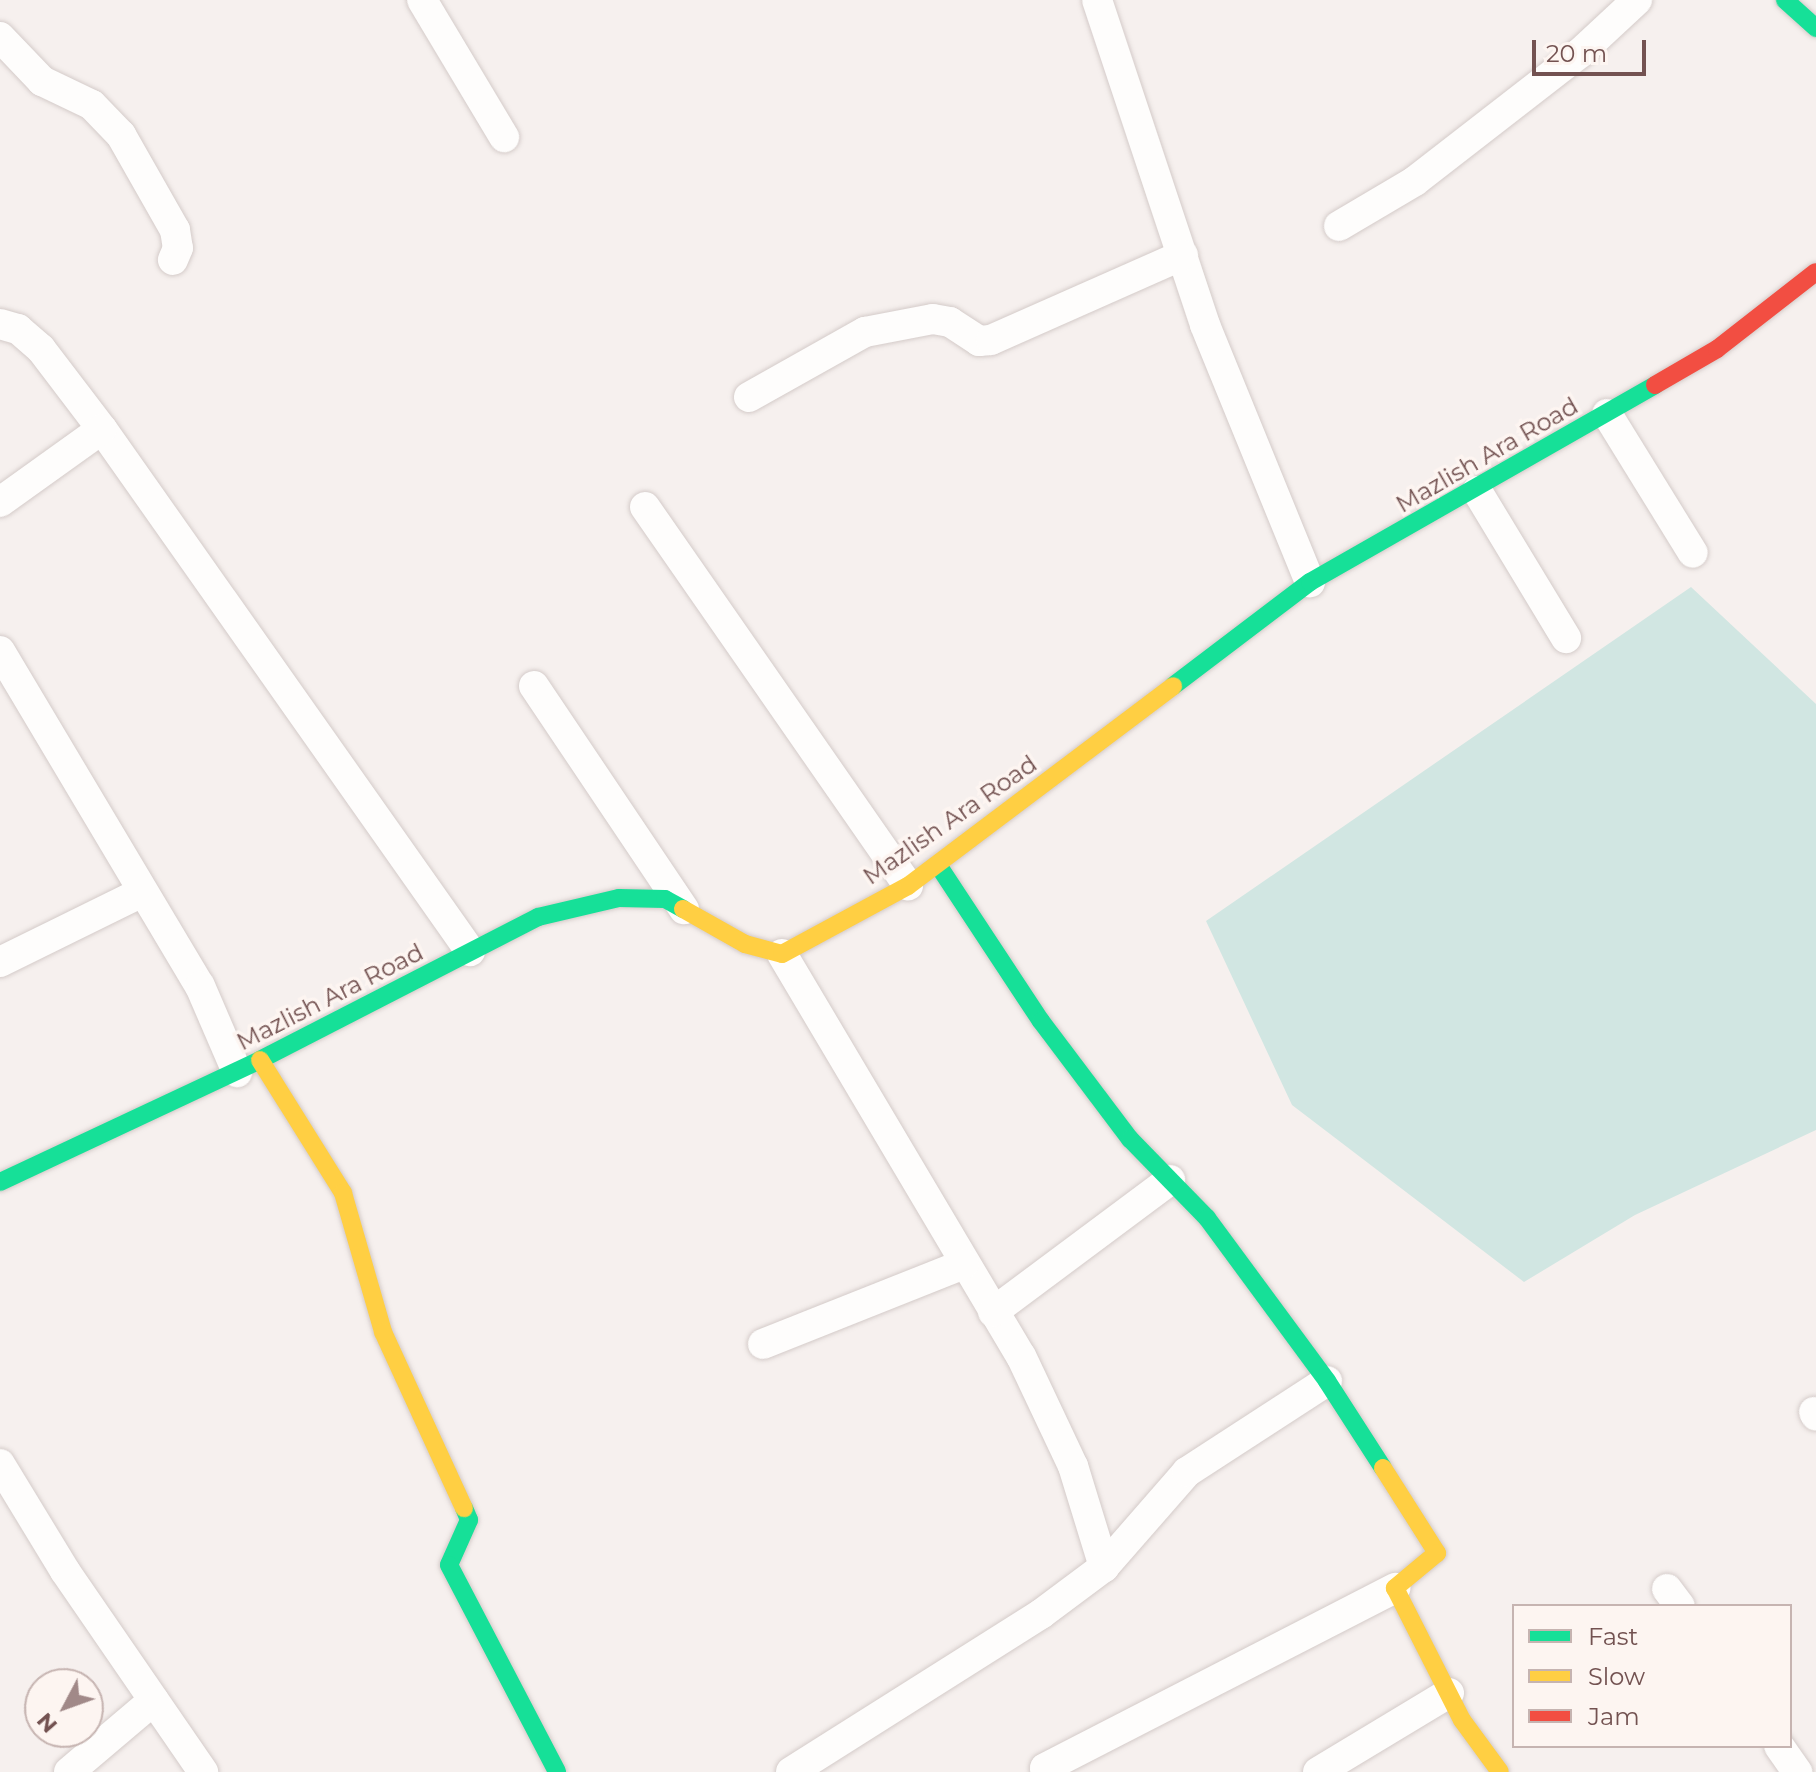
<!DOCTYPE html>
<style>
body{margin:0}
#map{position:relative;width:1816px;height:1772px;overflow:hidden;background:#f6f0ee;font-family:Montserrat,sans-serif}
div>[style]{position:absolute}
.water>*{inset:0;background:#d1e6e2}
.roads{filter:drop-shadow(0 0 2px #d4cbc9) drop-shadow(0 0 2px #d4cbc9)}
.street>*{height:30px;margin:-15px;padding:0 15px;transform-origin:15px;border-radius:15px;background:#fefdfc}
.fast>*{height:18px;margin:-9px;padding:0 9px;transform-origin:9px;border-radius:9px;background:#16e098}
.slow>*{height:18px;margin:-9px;padding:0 9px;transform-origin:9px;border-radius:9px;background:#ffcf43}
.jam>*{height:18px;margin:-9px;padding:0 9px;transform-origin:9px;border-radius:9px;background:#f24e42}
span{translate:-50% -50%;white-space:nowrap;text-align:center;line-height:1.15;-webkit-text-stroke:7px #fdf5f1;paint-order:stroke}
.street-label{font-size:24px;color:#735251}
.legend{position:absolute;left:1512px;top:1604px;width:280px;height:144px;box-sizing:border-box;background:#fdf5f1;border:2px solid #c6b4b1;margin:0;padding:10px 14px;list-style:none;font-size:24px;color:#735251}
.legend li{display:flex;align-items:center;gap:16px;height:40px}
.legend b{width:40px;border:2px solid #c6b4b1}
.north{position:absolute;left:24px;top:1668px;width:80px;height:80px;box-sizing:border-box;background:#fdf5f1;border:2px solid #c6b4b1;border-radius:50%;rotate:229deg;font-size:22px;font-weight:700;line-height:32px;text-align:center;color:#735251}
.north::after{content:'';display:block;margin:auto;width:28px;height:36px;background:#a18988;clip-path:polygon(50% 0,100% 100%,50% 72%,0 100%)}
.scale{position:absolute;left:1532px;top:40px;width:114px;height:36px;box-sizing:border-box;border:4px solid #735251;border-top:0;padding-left:10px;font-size:24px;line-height:28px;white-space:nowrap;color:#735251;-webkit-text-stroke:6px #fdf5f1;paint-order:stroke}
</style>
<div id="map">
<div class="water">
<i style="clip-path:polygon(1691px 587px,1816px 704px,1816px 1130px,1635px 1215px,1524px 1282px,1292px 1105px,1206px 921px)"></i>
</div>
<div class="roads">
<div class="street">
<i style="left:422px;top:0;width:160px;rotate:59.1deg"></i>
<i style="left:1097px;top:0;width:342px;rotate:71.6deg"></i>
<i style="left:1205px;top:325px;width:278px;rotate:67.8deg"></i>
<i style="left:0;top:37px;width:61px;rotate:46.3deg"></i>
<i style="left:42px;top:81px;width:55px;rotate:25.6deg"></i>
<i style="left:92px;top:105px;width:42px;rotate:46deg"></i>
<i style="left:121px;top:135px;width:109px;rotate:60.4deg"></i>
<i style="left:175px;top:230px;width:18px;rotate:81deg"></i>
<i style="left:178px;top:248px;width:13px;rotate:113deg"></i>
<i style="left:1339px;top:226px;width:88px;rotate:-30.6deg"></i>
<i style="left:1415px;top:181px;width:209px;rotate:-37.8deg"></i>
<i style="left:1580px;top:53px;width:78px;rotate:-42.9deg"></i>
<i style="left:0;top:324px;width:19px;rotate:16deg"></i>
<i style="left:18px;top:329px;width:30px;rotate:41deg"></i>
<i style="left:41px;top:349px;width:101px;rotate:52.7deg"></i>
<i style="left:102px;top:429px;width:639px;rotate:54.82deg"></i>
<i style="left:749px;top:397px;width:133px;rotate:-29.3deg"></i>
<i style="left:865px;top:332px;width:69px;rotate:-10.8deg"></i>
<i style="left:933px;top:319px;width:17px;rotate:10deg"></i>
<i style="left:950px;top:322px;width:35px;rotate:33deg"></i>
<i style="left:979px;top:341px;width:12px;rotate:-5deg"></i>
<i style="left:991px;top:340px;width:210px;rotate:-23.9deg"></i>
<i style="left:1607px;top:414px;width:163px;rotate:58.3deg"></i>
<i style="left:1477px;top:491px;width:172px;rotate:58.8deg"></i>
<i style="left:0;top:502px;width:125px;rotate:-35.6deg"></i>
<i style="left:645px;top:507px;width:461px;rotate:55.2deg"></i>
<i style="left:0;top:651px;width:390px;rotate:59.2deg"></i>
<i style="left:200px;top:986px;width:94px;rotate:66.7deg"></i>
<i style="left:534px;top:686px;width:269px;rotate:56.1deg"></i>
<i style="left:782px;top:954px;width:468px;rotate:59.3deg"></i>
<i style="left:1021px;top:1356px;width:122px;rotate:64.7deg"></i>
<i style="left:1073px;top:1466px;width:106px;rotate:72.9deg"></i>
<i style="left:0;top:962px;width:158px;rotate:-26.2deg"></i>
<i style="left:993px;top:1312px;width:221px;rotate:-36.7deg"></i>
<i style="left:763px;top:1344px;width:216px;rotate:-21.7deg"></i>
<i style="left:1814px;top:1412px;width:4px;rotate:63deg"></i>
<i style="left:0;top:1464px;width:125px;rotate:58.7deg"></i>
<i style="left:65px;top:1571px;width:244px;rotate:55.5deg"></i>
<i style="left:1667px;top:1589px;width:21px;rotate:53deg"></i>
<i style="left:1779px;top:1746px;width:32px;rotate:55deg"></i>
<i style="left:69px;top:1772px;width:111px;rotate:-40.3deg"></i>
<i style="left:791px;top:1772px;width:296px;rotate:-32.3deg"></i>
<i style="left:1041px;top:1614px;width:79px;rotate:-36.7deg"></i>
<i style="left:1104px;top:1567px;width:126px;rotate:-48.9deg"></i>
<i style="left:1187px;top:1472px;width:167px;rotate:-33deg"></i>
<i style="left:1047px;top:1772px;width:4px;rotate:-117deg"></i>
<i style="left:1045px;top:1768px;width:394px;rotate:-27.2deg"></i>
<i style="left:1318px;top:1772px;width:153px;rotate:-31.1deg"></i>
</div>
<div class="fast">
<i style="left:1785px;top:0;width:42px;rotate:42.1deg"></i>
<i style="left:1173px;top:686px;width:172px;rotate:-37.2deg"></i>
<i style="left:1310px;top:582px;width:397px;rotate:-29.7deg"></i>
<i style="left:938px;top:865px;width:187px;rotate:56.6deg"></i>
<i style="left:1041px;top:1021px;width:148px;rotate:53deg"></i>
<i style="left:1130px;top:1139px;width:110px;rotate:45.7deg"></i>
<i style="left:1207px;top:1218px;width:202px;rotate:53.6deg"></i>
<i style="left:1327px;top:1381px;width:103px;rotate:57.2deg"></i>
<i style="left:0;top:1182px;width:287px;rotate:-25.1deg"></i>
<i style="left:260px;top:1060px;width:313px;rotate:-27.2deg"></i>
<i style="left:538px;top:917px;width:83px;rotate:-13.2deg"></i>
<i style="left:619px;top:898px;width:46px;rotate:1.2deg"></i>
<i style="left:665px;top:899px;width:21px;rotate:29deg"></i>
<i style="left:464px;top:1508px;width:13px;rotate:67deg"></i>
<i style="left:469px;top:1520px;width:49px;rotate:114deg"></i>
<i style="left:449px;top:1565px;width:233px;rotate:62.4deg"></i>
</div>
<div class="slow">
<i style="left:683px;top:909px;width:71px;rotate:29.4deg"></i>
<i style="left:745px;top:944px;width:38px;rotate:15deg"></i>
<i style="left:782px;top:954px;width:143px;rotate:-28.4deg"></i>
<i style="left:908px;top:886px;width:332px;rotate:-37deg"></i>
<i style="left:260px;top:1060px;width:157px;rotate:58deg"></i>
<i style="left:343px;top:1193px;width:145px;rotate:73.9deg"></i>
<i style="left:383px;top:1332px;width:194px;rotate:65.3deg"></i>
<i style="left:1383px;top:1468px;width:101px;rotate:57.6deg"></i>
<i style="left:1437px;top:1553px;width:55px;rotate:140.2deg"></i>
<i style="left:1395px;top:1588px;width:148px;rotate:63.1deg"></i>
<i style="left:1462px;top:1720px;width:64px;rotate:53.8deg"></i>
</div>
<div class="jam">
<i style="left:1655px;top:385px;width:72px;rotate:-30.1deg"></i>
<i style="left:1717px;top:349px;width:125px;rotate:-37.9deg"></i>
</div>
</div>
<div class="street-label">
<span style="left:1487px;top:455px;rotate:-30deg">Mazlish Ara Road</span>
<span style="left:950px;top:820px;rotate:-35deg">Mazlish Ara Road</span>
<span style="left:330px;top:997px;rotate:-27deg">Mazlish Ara Road</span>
</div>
<ul class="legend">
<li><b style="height:10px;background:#16e098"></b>Fast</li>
<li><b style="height:10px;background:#ffcf43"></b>Slow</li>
<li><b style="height:10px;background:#f24e42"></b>Jam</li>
</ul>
<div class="north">N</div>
<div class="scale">20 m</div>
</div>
